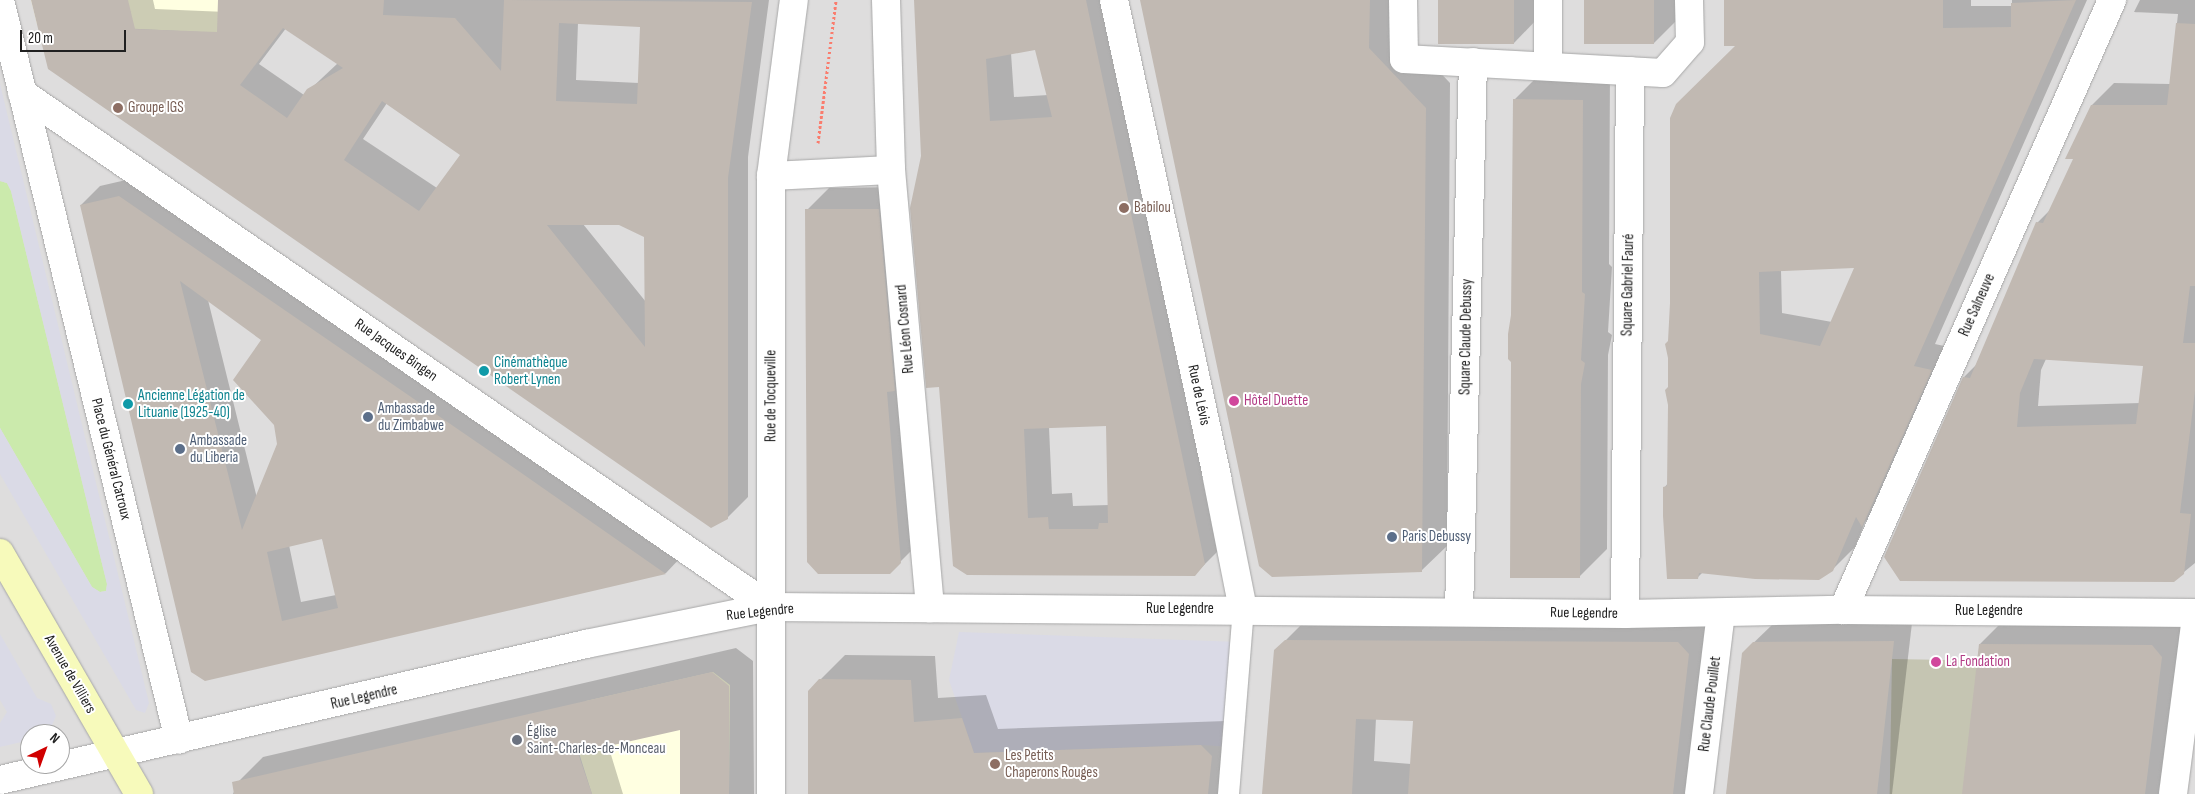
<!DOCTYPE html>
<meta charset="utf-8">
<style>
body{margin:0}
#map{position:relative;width:2195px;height:794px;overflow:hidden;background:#f0ede6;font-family:"Sofia Sans Condensed",sans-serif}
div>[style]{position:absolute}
.residential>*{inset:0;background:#dedddd}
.education>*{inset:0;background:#ffffe1}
.construction>*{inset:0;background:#c5c5b2;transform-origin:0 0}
.grass>*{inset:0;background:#cbeaac}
.plaza>*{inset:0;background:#dadae6}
.shadow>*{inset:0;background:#0003}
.building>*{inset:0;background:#c1b9b2;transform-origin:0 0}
.path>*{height:3px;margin-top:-1.5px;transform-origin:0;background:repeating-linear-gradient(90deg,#fa7c6d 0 2.5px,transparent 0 5px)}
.roads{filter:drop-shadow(0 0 1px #a7a7a7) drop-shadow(0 0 1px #a7a7a7)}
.pedestrian>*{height:21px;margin:-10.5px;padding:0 10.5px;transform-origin:10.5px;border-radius:10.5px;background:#fff}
.minor>*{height:28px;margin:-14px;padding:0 14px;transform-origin:14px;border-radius:14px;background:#fff}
.secondary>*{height:28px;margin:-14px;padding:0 14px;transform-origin:14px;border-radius:14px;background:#f7fabb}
.dots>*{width:14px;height:14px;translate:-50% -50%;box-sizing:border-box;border:2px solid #fff;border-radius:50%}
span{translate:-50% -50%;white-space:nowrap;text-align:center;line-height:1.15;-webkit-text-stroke:4px #fff;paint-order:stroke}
.education-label{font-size:15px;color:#785e54}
.left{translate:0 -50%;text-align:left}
.street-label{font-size:15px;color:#202020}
.culture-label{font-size:15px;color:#0d838f}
.hotel-label{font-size:15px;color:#b23c85}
.service-label{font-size:15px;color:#4e5e75}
.worship-label{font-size:15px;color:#5b616d}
.north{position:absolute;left:20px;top:724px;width:50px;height:50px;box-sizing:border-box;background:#fff;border:1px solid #a6a6a6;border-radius:50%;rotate:42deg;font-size:14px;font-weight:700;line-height:20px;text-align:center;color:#202020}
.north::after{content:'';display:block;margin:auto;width:18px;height:22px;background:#d00000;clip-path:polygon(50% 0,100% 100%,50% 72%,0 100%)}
.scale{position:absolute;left:20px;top:30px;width:106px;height:22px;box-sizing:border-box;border:2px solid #202020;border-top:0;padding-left:6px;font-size:15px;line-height:18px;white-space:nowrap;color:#202020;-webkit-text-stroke:4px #fff;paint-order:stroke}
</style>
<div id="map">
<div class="residential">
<i style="clip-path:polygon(evenodd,0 0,2195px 0,2195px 794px,0 794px,0 0,30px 734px,60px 734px,60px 764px,30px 764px,30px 734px)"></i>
</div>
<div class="education">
<i style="clip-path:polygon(31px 0,249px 0,221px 33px,37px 24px)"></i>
<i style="clip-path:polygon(713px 672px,730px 685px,729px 794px,592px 794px,579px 753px,561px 757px,586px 701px)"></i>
</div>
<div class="construction">
<i style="left:1892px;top:659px;width:85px;height:136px;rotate:1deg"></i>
</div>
<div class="grass">
<i style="clip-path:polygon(0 181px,7px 183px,11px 191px,107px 584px,106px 591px,100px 592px,92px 587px,0 428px)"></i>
</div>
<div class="plaza">
<i style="clip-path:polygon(0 84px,149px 703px,145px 713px,136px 710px,0 474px,0 428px,92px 587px,100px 592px,106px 591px,107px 584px,11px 191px,7px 183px,0 181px)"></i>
<i style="clip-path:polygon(959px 632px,1240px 642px,1231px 747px,1201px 745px,974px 753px,949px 680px)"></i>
<i style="clip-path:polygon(0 634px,37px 698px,51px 704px,56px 716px,48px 734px,30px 734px,30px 740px,0 747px,0 723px,7px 712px,0 700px)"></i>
</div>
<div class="shadow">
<i style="clip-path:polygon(evenodd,32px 0,153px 0,155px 9px,296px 15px,259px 64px,304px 95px,338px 63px,355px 0,769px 0,748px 157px,748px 497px,727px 518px,32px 0,578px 23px,641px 26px,639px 83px,576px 80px,578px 23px,32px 0,387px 103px,462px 154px,437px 188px,363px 139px,387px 103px,32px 0,583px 224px,619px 224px,646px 236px,646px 302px,583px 224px)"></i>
<i style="clip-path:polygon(evenodd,916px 0,1115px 0,1219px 550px,1194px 575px,967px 573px,940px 386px,922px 156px,916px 0,1036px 48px,1048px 95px,1014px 97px,1011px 53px,1036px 48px,916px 0,1107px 425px,1109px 505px,1073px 506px,1072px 493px,1052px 494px,1049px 427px,1107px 425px)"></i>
<i style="clip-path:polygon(1142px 0,1394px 0,1393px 23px,1450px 83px,1447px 546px,1422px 570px)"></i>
<i style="clip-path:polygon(1440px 0,1541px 0,1541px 15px,1514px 43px)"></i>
<i style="clip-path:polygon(1585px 0,1678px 0,1678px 19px,1653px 44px)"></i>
<i style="clip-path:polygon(evenodd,1725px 0,1971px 0,1971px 6px,2012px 6px,2012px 0,2087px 0,1935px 344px,1953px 348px,1884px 503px,1865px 522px,1855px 547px,1832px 570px,1703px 572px,1697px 578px,1665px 487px,1668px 483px,1670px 341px,1738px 45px,1725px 0,1856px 267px,1832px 322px,1782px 313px,1781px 270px,1856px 267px)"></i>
<i style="clip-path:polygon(evenodd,2140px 0,2195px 0,2195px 563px,2173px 581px,1964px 377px,1977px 364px,2037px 223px,2051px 209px,2075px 158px,2092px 105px,2114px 83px,2170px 84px,2178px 14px,2134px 12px,2140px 0,2046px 359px,2145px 365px,2140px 403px,2038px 406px,2041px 370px,2046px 359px)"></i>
<i style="clip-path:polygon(1542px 72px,1610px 73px,1609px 264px,1612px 267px,1608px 332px,1612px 335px,1608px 355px,1607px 549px,1580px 576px,1513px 315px,1514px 100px)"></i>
<i style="clip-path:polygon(evenodd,139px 177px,684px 554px,666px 573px,205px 680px,81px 205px,100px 186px,139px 177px,208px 300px,263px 339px,279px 436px,277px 453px,257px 498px,208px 300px,139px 177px,322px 537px,336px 595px,301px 602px,289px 545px,322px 537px)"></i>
<i style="clip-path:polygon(900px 187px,911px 551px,889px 573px,807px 210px,829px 188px)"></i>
<i style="clip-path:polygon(evenodd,1308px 618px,1700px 621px,1710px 632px,1691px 794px,1263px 794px,1275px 651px,1308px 618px,1376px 718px,1414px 720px,1411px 764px,1374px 761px,1376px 718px)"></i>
<i style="clip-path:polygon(2005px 619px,2177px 620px,2186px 631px,2166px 794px,1964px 794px,1980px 644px)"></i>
<i style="clip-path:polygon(1912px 623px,1892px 794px,1727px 794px,1743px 653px,1773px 624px)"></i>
<i style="clip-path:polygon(736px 648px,753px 661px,754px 794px,681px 794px,682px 728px,608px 745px,623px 794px,233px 794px,238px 782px,263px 757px)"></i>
<i style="clip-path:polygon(845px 655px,935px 656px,938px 698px,986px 695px,998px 729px,1226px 721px,1230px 794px,809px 794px,809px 691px)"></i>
</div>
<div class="building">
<i style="clip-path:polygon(evenodd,31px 0,128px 0,135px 29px,217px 32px,218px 0,384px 0,383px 15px,455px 18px,501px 71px,504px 0,752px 2px,728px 178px,728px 519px,711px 528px,48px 69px,31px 0,559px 23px,640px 27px,637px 104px,556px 101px,559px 23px,31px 0,283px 28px,343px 68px,307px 89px,287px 118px,240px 85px,283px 28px,31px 0,382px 101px,460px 155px,419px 211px,344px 160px,382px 101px,31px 0,547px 225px,619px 225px,644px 237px,645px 347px,547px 225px)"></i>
<i style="clip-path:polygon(evenodd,914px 0,1086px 0,1205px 564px,1195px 576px,967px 575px,953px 566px,939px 387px,926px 388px,910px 208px,921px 156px,914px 0,1035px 50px,1052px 117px,990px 121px,986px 59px,1035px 50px,914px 0,1106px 426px,1108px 523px,1099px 523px,1098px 529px,1049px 529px,1048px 517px,1028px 518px,1024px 429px,1106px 426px)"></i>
<i style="clip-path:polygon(1140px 0,1370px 0,1369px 48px,1426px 108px,1422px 572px,1272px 577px,1259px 566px)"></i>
<i style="left:1438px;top:0;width:76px;height:44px"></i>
<i style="left:1584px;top:0;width:70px;height:44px"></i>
<i style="clip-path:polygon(evenodd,1724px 0,1943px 0,1943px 28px,2011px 27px,2011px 3px,2076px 0,1914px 366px,1932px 370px,1862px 527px,1856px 517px,1833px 571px,1819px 580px,1755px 579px,1699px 573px,1698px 579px,1667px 579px,1663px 516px,1663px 487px,1667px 486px,1668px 405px,1665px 390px,1668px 387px,1668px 358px,1665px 344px,1668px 341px,1670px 303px,1670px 118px,1676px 104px,1735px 46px,1724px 46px,1724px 0,1854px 268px,1820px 346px,1760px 334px,1759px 272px,1854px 268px)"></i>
<i style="clip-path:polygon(evenodd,2176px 23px,2195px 24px,2195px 286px,2190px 286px,2183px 343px,2195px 343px,2195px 391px,2180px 513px,2191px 514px,2184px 574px,2174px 582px,1900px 581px,1884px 557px,1963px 377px,1970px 378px,2036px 222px,2043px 223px,2073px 159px,2065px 159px,2091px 105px,2167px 105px,2176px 23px,2034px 359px,2143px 366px,2136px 424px,2017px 427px,2020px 393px,2034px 359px)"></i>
<i style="clip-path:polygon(1513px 99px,1583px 100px,1582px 292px,1585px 294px,1581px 360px,1585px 363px,1581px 384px,1580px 578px,1510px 578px,1511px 362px,1508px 359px,1508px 334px,1511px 315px)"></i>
<i style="clip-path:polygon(evenodd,119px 196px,520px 472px,666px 574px,205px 681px,191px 672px,80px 205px,119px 196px,180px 281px,261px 340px,233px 380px,274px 425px,277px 444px,242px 530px,180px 281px,119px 196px,322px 539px,338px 608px,282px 621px,267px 552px,322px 539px)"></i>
<i style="clip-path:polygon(805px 209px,879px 209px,895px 391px,887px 392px,901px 563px,890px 574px,818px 574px,807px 562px)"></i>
<i style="clip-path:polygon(1285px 640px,1678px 642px,1689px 654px,1673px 794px,1408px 794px,1413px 721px,1356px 719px,1352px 794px,1262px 794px,1274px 650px)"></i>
<i style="clip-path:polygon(1894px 641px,1877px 794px,1726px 794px,1742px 653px,1753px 642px)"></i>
<i style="clip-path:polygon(1979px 644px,2152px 645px,2162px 657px,2145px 794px,1962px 794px)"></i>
<i style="clip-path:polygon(712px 672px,729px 686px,729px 794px,680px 794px,680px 730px,578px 753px,592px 794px,234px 794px,232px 782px)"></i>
<i style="clip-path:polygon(819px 679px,911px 680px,914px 722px,962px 718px,974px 753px,1201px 745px,1212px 756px,1208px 794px,808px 794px,808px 691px)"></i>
</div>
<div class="path">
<i style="left:818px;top:143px;width:144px;rotate:-82.8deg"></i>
</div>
<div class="roads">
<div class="pedestrian">
<i style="left:1228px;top:794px;width:186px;rotate:-85.4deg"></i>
</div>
<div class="minor">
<i style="left:0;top:0;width:761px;rotate:76.4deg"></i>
<i style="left:886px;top:0;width:170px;rotate:88.3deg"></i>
<i style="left:1114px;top:0;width:489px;rotate:77.8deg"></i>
<i style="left:1217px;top:478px;width:134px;rotate:78.8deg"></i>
<i style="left:1403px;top:0;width:59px;rotate:89deg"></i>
<i style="left:1404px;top:59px;width:259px;rotate:3.1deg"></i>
<i style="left:1663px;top:73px;width:41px;rotate:-48.9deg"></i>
<i style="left:1690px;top:42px;width:42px;rotate:-91.4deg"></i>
<i style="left:1548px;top:0;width:66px;rotate:90deg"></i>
<i style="left:22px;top:93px;width:908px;rotate:34.5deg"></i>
<i style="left:771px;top:176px;width:120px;rotate:-2.9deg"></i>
<i style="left:891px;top:170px;width:440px;rotate:84.9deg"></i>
<i style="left:1843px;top:610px;width:667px;rotate:-66.2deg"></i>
<i style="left:1459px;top:611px;width:549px;rotate:-88.54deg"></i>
<i style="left:1625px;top:614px;width:543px;rotate:-89.47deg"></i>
<i style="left:0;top:780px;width:602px;rotate:-13.07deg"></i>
<i style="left:586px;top:644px;width:188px;rotate:-11.4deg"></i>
<i style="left:770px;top:607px;width:855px;rotate:0.47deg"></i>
<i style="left:1625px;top:614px;width:218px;rotate:-1.1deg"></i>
<i style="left:1843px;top:610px;width:352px;rotate:0.5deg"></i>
<i style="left:771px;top:794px;width:618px;rotate:-90deg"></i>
<i style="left:771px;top:176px;width:177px;rotate:-82.6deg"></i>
<i style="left:1699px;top:794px;width:182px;rotate:-83.1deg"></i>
<i style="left:2173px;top:794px;width:171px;rotate:-82.6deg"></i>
</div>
<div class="secondary">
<i style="left:0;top:553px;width:278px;rotate:60deg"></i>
</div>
</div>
<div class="dots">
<i style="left:118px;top:108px;background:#8d6e63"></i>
<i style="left:1124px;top:208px;background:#8d6e63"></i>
<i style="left:484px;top:371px;background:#0f9aa8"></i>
<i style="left:1234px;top:401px;background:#d1479c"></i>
<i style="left:128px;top:404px;background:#0f9aa8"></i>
<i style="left:368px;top:417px;background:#5c6f8a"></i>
<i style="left:180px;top:449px;background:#5c6f8a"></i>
<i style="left:1392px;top:537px;background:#5c6f8a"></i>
<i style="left:1936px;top:662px;background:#d1479c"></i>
<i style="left:517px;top:740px;background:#6b7280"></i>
<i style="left:995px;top:764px;background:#8d6e63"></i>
</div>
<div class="education-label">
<span class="left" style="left:128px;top:108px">Groupe IGS</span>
<span class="left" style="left:1134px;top:208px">Babilou</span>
<span class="left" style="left:1005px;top:764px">Les Petits<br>Chaperons Rouges</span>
</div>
<div class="street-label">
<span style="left:1628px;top:285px;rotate:-89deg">Square Gabriel Fauré</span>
<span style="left:1977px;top:305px;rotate:-66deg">Rue Salneuve</span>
<span style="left:905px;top:329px;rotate:-95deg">Rue Léon Cosnard</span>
<span style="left:1466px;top:337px;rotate:-89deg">Square Claude Debussy</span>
<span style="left:396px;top:350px;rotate:35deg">Rue Jacques Bingen</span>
<span style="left:1199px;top:395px;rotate:78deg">Rue de Lévis</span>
<span style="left:771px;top:396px;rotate:-90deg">Rue de Tocqueville</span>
<span style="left:111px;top:459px;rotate:76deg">Place du Général Catroux</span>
<span style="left:1180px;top:609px">Rue Legendre</span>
<span style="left:1989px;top:611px">Rue Legendre</span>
<span style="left:760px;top:612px;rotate:-6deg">Rue Legendre</span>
<span style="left:1584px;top:613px;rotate:1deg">Rue Legendre</span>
<span style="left:70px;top:674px;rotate:60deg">Avenue de Villiers</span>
<span style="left:364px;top:697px;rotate:-13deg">Rue Legendre</span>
<span style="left:1710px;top:704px;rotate:-83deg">Rue Claude Pouillet</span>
</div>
<div class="culture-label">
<span class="left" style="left:494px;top:371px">Cinémathèque<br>Robert Lynen</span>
<span class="left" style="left:138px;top:404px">Ancienne Légation de<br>Lituanie (1925-40)</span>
</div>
<div class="hotel-label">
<span class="left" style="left:1244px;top:401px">Hôtel Duette</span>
<span class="left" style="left:1946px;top:662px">La Fondation</span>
</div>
<div class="service-label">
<span class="left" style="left:378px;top:417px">Ambassade<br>du Zimbabwe</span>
<span class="left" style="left:190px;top:449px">Ambassade<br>du Liberia</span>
<span class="left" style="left:1402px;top:537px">Paris Debussy</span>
</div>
<div class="worship-label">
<span class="left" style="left:527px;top:740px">Église<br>Saint-Charles-de-Monceau</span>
</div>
<div class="north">N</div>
<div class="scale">20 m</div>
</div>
